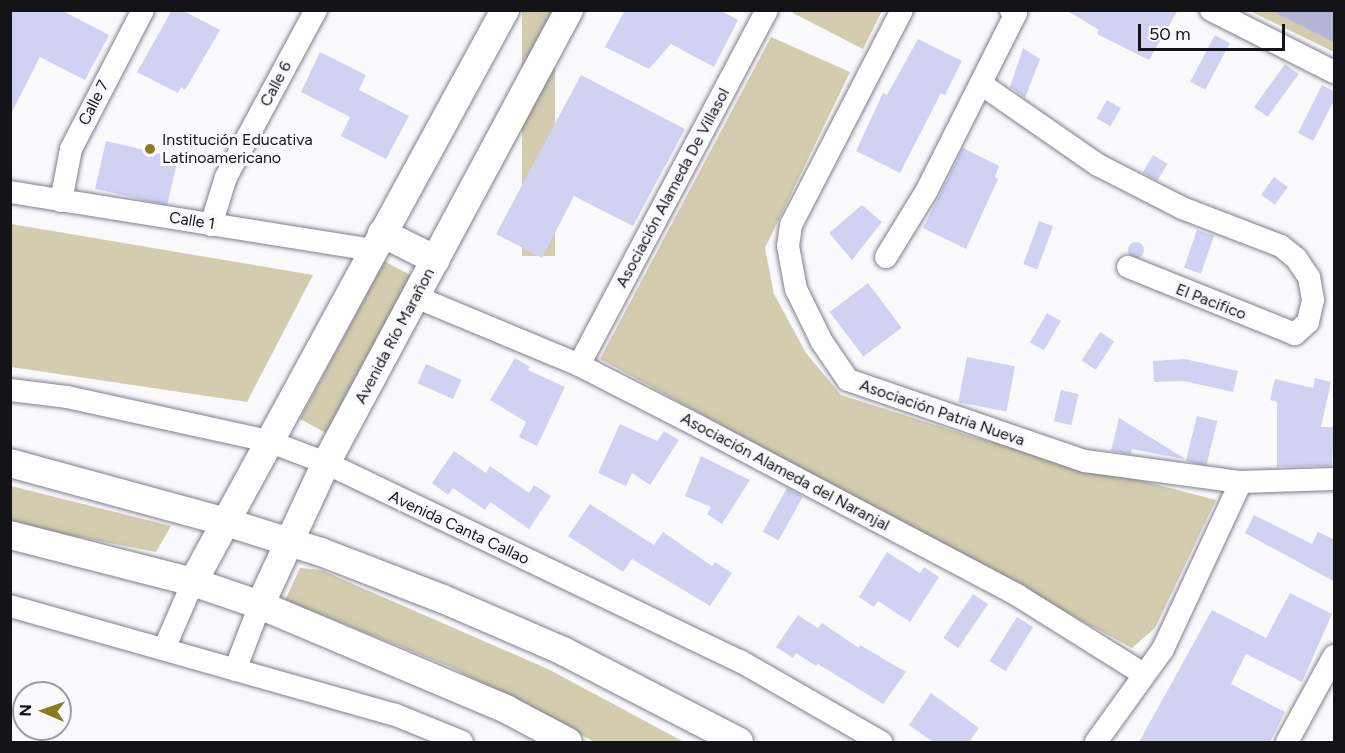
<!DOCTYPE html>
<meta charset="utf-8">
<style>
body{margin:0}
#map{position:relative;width:1345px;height:753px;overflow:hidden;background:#fafafd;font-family:Figtree,sans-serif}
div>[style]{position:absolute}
.green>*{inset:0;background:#d3ccaf;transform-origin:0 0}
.water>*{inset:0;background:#b4b5d5}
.building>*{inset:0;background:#d1d2f2;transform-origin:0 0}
.round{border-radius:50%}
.roads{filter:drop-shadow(0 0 2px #7e7f8b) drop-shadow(0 0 2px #7e7f8b)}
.minor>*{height:22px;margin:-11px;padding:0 11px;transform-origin:11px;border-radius:11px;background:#fff}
.major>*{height:28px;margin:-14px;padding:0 14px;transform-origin:14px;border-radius:14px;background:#fff}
.dots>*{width:16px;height:16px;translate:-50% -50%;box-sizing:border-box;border:3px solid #fafafd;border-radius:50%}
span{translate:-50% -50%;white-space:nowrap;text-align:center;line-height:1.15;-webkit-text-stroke:6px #fafafd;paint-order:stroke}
.street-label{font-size:16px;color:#141418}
.poi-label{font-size:16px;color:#141418}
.left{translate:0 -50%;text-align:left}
.frame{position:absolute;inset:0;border:12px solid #141418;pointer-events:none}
.north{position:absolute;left:12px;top:681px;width:60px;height:60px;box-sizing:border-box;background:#fafafd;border:2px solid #9e9ea1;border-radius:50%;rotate:272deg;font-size:16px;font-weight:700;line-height:24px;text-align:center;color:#141418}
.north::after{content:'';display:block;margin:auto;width:21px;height:27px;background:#8c7a1f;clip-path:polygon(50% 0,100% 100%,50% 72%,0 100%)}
.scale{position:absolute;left:1138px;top:24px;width:147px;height:27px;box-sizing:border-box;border:3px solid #141418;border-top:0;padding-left:8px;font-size:18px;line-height:21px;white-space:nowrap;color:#141418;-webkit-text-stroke:4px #fafafd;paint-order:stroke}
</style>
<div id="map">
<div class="green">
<i style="left:522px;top:11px;width:33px;height:245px"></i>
<i style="clip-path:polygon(794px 11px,794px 10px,882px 11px,863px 49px,793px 13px)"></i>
<i style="clip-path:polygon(1250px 11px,1334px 11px,1334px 52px)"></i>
<i style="clip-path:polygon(771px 37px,850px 72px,765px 248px,774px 294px,806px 353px,841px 395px,973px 437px,1216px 500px,1155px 628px,1132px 648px,600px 359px)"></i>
<i style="clip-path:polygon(11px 224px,313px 275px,247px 402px,11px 367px)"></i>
<i style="left:384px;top:261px;width:32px;height:179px;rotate:28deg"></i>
<i style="clip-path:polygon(11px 486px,171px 526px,156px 552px,11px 524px)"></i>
<i style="clip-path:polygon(300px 568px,321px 570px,548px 669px,684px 742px,595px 742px,453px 668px,285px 600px)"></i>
</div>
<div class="water">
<i style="clip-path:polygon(1277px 11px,1334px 11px,1334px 42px,1276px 13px)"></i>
</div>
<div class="building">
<i style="clip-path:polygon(10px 10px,61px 10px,109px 35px,85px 80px,40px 57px,10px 116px)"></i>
<i style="clip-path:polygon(172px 10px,182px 10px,220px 30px,185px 90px,181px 87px,178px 93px,137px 72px)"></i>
<i style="clip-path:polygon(625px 10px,719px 10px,738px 20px,714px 67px,671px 44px,649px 69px,605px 47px)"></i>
<i style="clip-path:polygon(1066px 10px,1178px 10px,1149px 60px,1097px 34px,1099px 30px)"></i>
<i style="left:1215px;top:35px;width:17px;height:53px;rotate:28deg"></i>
<i style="clip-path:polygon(918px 39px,962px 61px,945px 95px,941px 93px,900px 173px,856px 151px,883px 93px,887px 95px)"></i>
<i style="clip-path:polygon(1023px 48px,1040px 59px,1025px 98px,1010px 87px)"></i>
<i style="clip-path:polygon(320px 52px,366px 75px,359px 90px,409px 116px,386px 159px,341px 136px,350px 117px,301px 92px)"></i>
<i style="left:1285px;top:64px;width:17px;height:53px;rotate:36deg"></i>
<i style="clip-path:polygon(581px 75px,685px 129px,633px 226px,574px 196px,542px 258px,496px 234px)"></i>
<i style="clip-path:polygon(1322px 85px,1335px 92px,1335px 99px,1313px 141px,1298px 133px)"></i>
<i style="left:1107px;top:100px;width:16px;height:21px;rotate:30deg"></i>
<i style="left:106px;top:141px;width:74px;height:49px;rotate:13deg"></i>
<i style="clip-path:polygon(963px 148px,999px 166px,995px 177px,998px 179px,966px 249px,923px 228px)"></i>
<i style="left:1153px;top:155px;width:17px;height:20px;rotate:31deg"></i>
<i style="left:1274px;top:177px;width:17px;height:22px;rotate:36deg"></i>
<i style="clip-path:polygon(862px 205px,882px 222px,852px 260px,829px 233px)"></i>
<i style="left:1039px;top:221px;width:15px;height:46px;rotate:20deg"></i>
<i style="left:1197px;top:230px;width:18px;height:40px;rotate:19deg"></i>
<i class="round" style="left:1128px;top:242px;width:16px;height:16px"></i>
<i style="left:868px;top:283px;width:56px;height:48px;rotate:53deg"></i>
<i style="left:1047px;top:313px;width:16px;height:34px;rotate:30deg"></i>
<i style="left:1100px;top:332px;width:17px;height:34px;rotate:33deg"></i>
<i style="left:967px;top:357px;width:49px;height:46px;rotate:11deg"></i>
<i style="clip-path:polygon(515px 358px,530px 367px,528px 370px,565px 387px,537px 446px,519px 437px,526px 422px,490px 400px)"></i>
<i style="clip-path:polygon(1185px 359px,1238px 371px,1233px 392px,1184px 381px,1154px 382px,1153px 361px)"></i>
<i style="left:426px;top:364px;width:39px;height:21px;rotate:24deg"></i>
<i style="clip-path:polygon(1315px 378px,1331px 382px,1321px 427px,1334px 427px,1332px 466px,1277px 467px,1277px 402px,1270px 400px,1275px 379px,1313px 388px)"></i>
<i style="left:1061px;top:390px;width:18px;height:32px;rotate:13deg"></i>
<i style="left:1197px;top:416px;width:21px;height:46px;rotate:14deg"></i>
<i style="clip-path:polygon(1119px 418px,1184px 458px,1183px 459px,1132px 449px,1131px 454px,1111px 451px)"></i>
<i style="clip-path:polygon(620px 424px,657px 441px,664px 431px,679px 440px,650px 485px,632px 473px,626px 486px,598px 473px)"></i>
<i style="clip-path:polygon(454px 451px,486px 473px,490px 466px,529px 493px,534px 485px,551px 496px,529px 529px,490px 502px,485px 510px,453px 488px,448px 495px,432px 483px)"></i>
<i style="clip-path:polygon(701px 456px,750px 480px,722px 524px,707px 514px,711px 507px,685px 496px)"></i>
<i style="left:787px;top:488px;width:18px;height:50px;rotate:29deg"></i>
<i style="clip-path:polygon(590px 504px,654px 545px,663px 532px,712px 566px,715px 562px,732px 573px,710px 606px,632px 559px,623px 572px,568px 536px)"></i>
<i style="clip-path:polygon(1254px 515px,1312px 544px,1318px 532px,1335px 540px,1335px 582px,1245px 533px)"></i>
<i style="clip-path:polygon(887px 552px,920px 573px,924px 567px,939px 577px,910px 622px,878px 601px,874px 607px,859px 597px)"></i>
<i style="clip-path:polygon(1290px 593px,1332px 614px,1302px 682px,1246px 654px,1231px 684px,1285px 712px,1270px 742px,1139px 742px,1212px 610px,1266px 638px)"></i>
<i style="left:973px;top:594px;width:18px;height:53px;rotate:34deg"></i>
<i style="clip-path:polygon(798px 615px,818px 628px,822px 623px,859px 648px,860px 645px,906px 672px,883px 704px,818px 664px,816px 666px,796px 653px,793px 658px,776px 647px)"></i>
<i style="left:1017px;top:617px;width:19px;height:52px;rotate:32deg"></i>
<i style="clip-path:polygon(931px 693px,979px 728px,969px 742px,933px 742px,909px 725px)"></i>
</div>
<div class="roads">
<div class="minor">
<i style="left:902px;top:10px;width:242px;rotate:117.3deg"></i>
<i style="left:791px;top:225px;width:21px;rotate:98deg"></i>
<i style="left:788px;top:246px;width:44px;rotate:79.5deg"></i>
<i style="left:796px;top:289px;width:59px;rotate:63.9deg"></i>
<i style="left:822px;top:342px;width:46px;rotate:55.6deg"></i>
<i style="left:848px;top:380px;width:250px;rotate:18.9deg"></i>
<i style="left:1085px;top:461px;width:157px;rotate:7.7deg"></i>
<i style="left:1241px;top:482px;width:93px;rotate:-1.8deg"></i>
<i style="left:1211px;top:10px;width:138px;rotate:26.8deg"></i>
<i style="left:981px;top:84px;width:142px;rotate:34.7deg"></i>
<i style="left:1098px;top:165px;width:94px;rotate:27.1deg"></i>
<i style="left:1182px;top:208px;width:106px;rotate:21deg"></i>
<i style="left:1281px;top:246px;width:19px;rotate:39deg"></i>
<i style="left:1296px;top:258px;width:23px;rotate:56deg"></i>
<i style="left:1309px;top:277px;width:23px;rotate:80deg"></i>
<i style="left:1313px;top:300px;width:23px;rotate:103deg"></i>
<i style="left:1308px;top:322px;width:18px;rotate:137deg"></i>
<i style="left:1295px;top:334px;width:180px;rotate:-158.1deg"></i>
<i style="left:10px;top:192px;width:368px;rotate:9.1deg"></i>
<i style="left:61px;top:201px;width:53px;rotate:-79.1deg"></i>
<i style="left:71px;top:149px;width:157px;rotate:-62.6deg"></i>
<i style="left:211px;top:225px;width:50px;rotate:-72.6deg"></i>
<i style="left:226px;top:177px;width:190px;rotate:-61.7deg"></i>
<i style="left:886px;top:257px;width:79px;rotate:-58.5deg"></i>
<i style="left:927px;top:190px;width:198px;rotate:-63.3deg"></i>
<i style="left:1016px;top:13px;width:6px;rotate:-149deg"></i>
<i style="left:416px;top:297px;width:177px;rotate:22.6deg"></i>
<i style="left:579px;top:365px;width:136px;rotate:27.1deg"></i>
<i style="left:700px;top:427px;width:359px;rotate:27.9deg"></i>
<i style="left:1017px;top:595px;width:147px;rotate:32deg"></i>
<i style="left:579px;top:365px;width:402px;rotate:-62.1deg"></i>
<i style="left:10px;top:390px;width:57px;rotate:7deg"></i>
<i style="left:67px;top:397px;width:206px;rotate:12.3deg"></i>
<i style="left:268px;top:441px;width:62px;rotate:20.8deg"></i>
<i style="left:326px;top:463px;width:459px;rotate:25.6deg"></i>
<i style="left:740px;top:661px;width:163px;rotate:29.9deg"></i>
<i style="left:10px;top:606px;width:401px;rotate:15.8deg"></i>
<i style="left:396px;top:715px;width:71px;rotate:22.2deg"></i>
<i style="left:164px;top:649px;width:73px;rotate:-66.6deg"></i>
<i style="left:235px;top:670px;width:70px;rotate:-69deg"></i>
<i style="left:1096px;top:742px;width:115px;rotate:-54.2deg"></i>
<i style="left:1163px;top:649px;width:184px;rotate:-65deg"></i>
<i style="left:1287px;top:742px;width:98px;rotate:-61.3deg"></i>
</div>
<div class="major">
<i style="left:382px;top:233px;width:60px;rotate:26.6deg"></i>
<i style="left:10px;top:463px;width:224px;rotate:15.3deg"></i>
<i style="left:226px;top:522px;width:100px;rotate:17.5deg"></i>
<i style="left:321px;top:552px;width:131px;rotate:21.1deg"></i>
<i style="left:443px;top:599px;width:131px;rotate:23.4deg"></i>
<i style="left:563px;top:651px;width:198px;rotate:27.3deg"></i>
<i style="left:10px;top:535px;width:189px;rotate:14.4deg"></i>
<i style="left:193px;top:582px;width:71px;rotate:18.9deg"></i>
<i style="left:260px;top:605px;width:267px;rotate:22.9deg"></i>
<i style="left:506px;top:709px;width:70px;rotate:28deg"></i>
<i style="left:193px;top:582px;width:652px;rotate:-61.39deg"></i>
<i style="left:260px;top:605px;width:157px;rotate:-65.1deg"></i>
<i style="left:326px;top:463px;width:514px;rotate:-61.79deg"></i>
</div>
</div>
<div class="dots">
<i style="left:150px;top:149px;background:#8c7a1f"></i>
</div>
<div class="street-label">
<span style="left:276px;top:84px;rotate:-62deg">Calle 6</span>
<span style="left:94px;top:103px;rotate:-63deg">Calle 7</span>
<span style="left:673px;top:188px;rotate:-62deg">Asociación Alameda De Villasol</span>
<span style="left:192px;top:221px;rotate:9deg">Calle 1</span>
<span style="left:1211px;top:302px;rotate:21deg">El Pacifico</span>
<span style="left:395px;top:336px;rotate:-62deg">Avenida Río Marañon</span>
<span style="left:942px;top:413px;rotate:19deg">Asociación Patria Nueva</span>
<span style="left:785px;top:472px;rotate:28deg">Asociación Alameda del Naranjal</span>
<span style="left:459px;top:528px;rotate:25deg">Avenida Canta Callao</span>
</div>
<div class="poi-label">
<span class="left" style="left:162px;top:149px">Institución Educativa<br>Latinoamericano</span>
</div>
<div class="frame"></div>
<div class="north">N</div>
<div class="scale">50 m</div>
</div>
